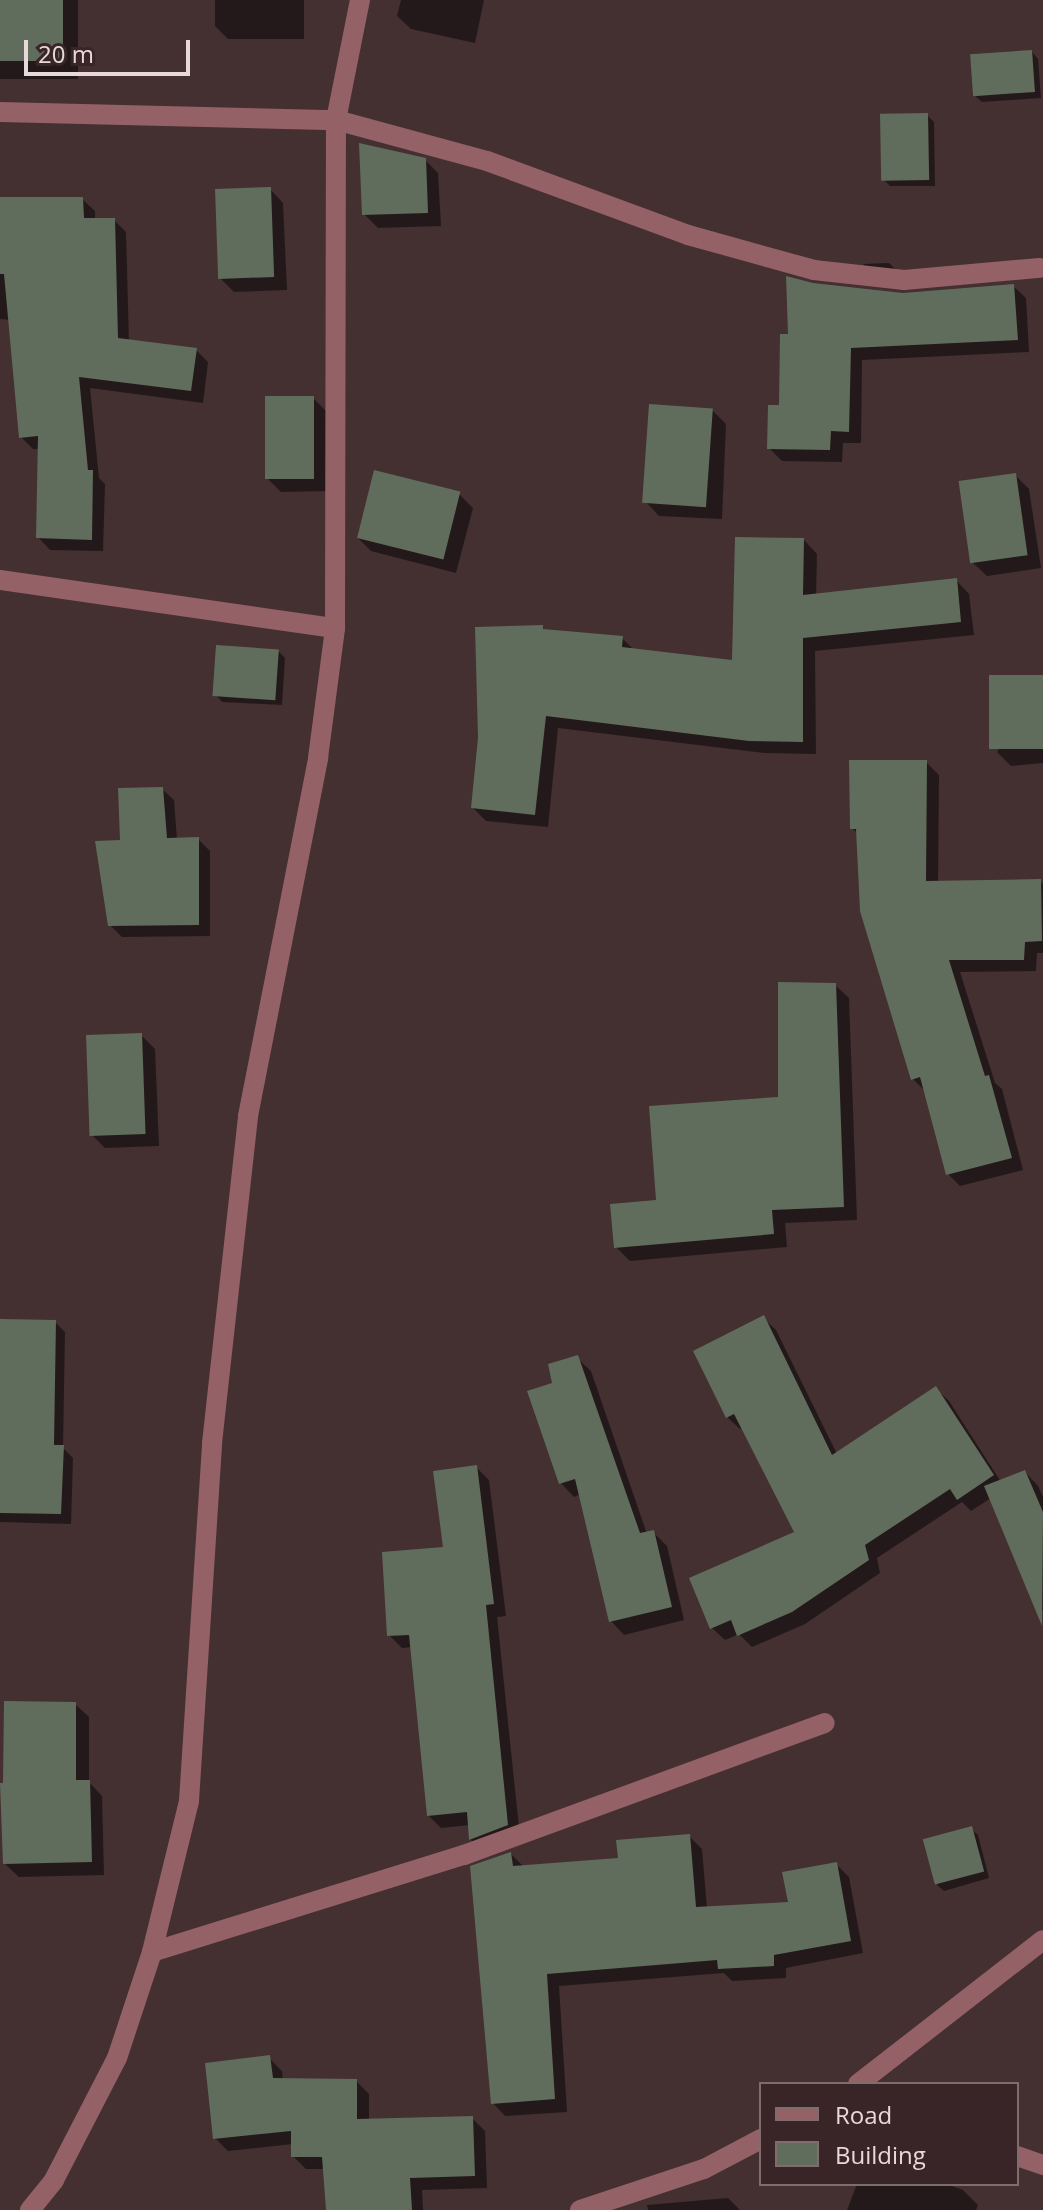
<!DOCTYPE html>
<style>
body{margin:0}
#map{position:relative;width:1043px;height:2210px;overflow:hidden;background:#442f31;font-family:"Open Sans",sans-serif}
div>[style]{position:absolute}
.shadow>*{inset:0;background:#0007;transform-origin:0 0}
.building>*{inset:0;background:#606d5c;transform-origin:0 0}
.minor>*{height:20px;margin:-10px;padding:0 10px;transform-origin:10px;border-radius:10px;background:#946167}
span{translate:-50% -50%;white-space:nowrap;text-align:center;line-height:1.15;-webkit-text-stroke:7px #392527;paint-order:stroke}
.legend{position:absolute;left:759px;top:2082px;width:260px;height:104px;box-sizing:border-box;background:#392527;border:2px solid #7f6d6e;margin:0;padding:10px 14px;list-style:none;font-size:24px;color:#e7d8d9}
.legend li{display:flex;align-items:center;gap:16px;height:40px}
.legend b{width:40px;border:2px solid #7f6d6e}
.scale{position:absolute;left:24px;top:40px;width:166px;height:36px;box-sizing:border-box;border:4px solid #e7d8d9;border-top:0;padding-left:10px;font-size:24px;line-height:28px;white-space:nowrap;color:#e7d8d9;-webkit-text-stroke:6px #392527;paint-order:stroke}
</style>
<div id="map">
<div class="shadow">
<i style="left:0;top:0;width:78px;height:79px"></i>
<i style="clip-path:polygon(215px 0,304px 0,304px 39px,228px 39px,215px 26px)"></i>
<i style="clip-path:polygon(401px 0,484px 0,475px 43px,411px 29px,397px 16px)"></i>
<i style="clip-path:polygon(1032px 52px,1038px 59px,1041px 98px,982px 102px,975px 96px)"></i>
<i style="clip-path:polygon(927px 115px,934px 122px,935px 186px,890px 186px,883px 179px)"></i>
<i style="clip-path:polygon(425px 160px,438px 173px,441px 226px,378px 228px,364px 214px)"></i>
<i style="clip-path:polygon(270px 189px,283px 203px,287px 290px,234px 292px,220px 278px)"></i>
<i style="clip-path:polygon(0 199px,82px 199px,95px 211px,95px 220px,114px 220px,126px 232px,129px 341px,196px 350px,208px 362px,203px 403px,90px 388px,99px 478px,105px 484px,103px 551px,50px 550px,38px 537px,40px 449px,33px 449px,21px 437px,10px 320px,0 319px)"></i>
<i style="clip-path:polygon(889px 263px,902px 276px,874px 275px,863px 264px)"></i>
<i style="clip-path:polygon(812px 285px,903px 295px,1013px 286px,1026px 298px,1029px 352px,862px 360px,861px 443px,843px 443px,842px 462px,782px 461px,769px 448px,781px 407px,790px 336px)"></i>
<i style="clip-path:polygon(313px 398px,326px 411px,327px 491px,281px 492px,267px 478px)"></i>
<i style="clip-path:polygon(712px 410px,726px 424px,722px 519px,659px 516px,646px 502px)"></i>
<i style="clip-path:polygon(1015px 475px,1029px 489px,1041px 568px,987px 576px,973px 563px)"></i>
<i style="clip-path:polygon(459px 494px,473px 508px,456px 573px,371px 551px,358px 538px)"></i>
<i style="clip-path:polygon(804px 540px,817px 554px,816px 596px,956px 580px,969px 594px,974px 635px,815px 651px,816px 754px,764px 753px,558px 728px,548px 827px,486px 821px,473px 808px,542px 627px,547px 632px,622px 638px,634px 650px,734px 662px)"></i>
<i style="clip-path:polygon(278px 651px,285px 658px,282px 705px,222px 702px,216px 695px)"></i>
<i style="clip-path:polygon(1043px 677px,1043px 763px,1011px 766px,997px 752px)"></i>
<i style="clip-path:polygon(926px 762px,939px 775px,938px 883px,1040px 881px,1043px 884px,1043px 953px,1037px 953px,1036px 971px,960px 972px,995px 1083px,1002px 1089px,1023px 1170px,960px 1186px,948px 1174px,926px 1092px,913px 1079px,858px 834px,852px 828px)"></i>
<i style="clip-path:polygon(162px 789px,174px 800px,177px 840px,198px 839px,210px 851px,210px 936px,122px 937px,110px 925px,122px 842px)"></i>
<i style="clip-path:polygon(835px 985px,849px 998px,857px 1220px,785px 1223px,787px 1247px,630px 1261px,616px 1247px,658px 1202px,780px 1098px)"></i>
<i style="clip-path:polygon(141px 1035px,155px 1049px,159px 1146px,105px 1148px,92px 1135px)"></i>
<i style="clip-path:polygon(763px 1318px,776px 1330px,837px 1454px,936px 1389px,949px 1401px,1001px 1482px,1025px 1472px,1038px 1486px,1043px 1497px,1043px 1611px,1035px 1603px,991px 1498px,971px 1511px,962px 1502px,877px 1558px,880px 1573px,805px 1624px,752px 1647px,739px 1634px,725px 1640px,712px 1628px,797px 1533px,743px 1428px,740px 1429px,727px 1417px)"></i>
<i style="clip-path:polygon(0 1321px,55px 1322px,65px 1332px,63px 1448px,73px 1458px,71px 1524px,0 1522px)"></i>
<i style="clip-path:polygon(577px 1358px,591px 1371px,647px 1534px,653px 1532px,667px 1546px,684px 1620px,624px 1635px,611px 1621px,581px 1494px,574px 1497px,561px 1483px,555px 1384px)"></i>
<i style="clip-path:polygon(476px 1467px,489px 1480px,506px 1616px,497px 1617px,520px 1837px,483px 1851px,470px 1839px,470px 1825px,441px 1828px,428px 1815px,412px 1647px,402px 1648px,389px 1635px,445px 1549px)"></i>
<i style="clip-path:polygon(75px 1704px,89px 1717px,89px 1782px,102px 1796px,104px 1875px,19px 1877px,5px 1864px)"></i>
<i style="clip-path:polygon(971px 1829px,978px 1835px,989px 1878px,944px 1891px,937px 1885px)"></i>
<i style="clip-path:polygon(689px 1836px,702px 1849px,707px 1908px,790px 1903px,836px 1864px,849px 1877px,863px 1953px,786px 1968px,786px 1978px,732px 1981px,724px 1973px,559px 1986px,567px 2112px,505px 2116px,493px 2103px,511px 1854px,524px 1867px,620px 1860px)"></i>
<i style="clip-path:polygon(269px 2058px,282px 2071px,283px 2080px,356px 2081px,369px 2094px,369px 2120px,472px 2118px,485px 2131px,487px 2188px,422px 2190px,423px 2210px,328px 2210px,325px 2169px,306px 2169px,293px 2156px,293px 2144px,228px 2151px,215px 2138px)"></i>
<i style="clip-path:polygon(857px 2184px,946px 2184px,963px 2190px,978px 2205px,976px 2210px,847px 2210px)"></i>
<i style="clip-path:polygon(728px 2198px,740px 2210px,648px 2210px,647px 2205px)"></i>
</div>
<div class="building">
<i style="left:0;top:0;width:63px;height:61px"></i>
<i style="left:1032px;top:50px;width:42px;height:62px;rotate:86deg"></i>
<i style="left:928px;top:113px;width:67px;height:48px;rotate:89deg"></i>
<i style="clip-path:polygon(359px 143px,426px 158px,428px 213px,362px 215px)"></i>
<i style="left:271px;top:187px;width:90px;height:56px;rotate:88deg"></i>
<i style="clip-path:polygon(0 197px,83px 197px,84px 218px,115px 218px,118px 338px,197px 348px,191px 391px,79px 377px,88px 470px,93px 470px,92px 540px,36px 538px,38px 436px,19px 438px,4px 274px,0 274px)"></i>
<i style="clip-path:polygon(786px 276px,813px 283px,903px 293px,1014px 284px,1018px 340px,851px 348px,849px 432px,831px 431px,830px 450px,767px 449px,768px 405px,779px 405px,780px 334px,788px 334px)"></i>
<i style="left:265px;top:396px;width:49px;height:83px"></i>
<i style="left:649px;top:404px;width:64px;height:99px;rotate:4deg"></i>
<i style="left:374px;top:470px;width:89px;height:70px;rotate:14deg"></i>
<i style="left:1016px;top:473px;width:83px;height:58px;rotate:82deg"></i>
<i style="clip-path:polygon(735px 537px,804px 538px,803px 595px,957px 578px,961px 622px,803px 638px,803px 742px,749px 741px,546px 716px,535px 815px,471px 808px,478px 738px,475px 627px,543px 625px,543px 629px,623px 636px,622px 647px,732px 660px)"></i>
<i style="left:216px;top:645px;width:63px;height:51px;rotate:4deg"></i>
<i style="left:1043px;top:675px;width:74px;height:54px;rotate:90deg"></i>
<i style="clip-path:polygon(849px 760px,927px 760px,926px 881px,1041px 879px,1042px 941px,1025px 942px,1024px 960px,949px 960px,985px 1076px,989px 1075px,1012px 1158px,946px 1175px,920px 1077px,911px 1080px,860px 911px,856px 829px,850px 829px)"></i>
<i style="clip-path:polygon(163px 787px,167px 838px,199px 837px,199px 925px,108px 926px,95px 841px,120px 840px,118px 788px)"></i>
<i style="clip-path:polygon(778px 982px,836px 983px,844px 1207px,772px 1210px,774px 1234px,614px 1248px,610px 1204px,656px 1200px,649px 1106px,778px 1097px)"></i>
<i style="left:142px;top:1033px;width:101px;height:56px;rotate:88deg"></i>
<i style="clip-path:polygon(764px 1315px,832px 1455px,936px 1386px,994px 1475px,957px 1500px,950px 1489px,865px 1545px,869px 1560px,792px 1612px,737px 1636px,731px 1620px,710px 1629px,689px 1578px,794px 1532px,734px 1414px,726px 1418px,693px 1351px)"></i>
<i style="clip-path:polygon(0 1319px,56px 1320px,54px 1445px,64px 1445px,61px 1514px,0 1513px)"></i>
<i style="clip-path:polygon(578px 1355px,640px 1533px,654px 1530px,672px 1607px,609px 1622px,575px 1479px,559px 1484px,527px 1391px,552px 1383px,548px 1364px)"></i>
<i style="clip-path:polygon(477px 1465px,494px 1604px,486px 1605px,508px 1825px,469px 1840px,467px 1812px,427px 1816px,409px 1635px,387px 1636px,382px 1552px,443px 1547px,433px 1471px)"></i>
<i style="clip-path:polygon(1025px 1470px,1043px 1512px,1042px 1626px,984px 1486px)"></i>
<i style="clip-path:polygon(4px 1701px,76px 1702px,76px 1780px,90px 1780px,92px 1862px,3px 1864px,0 1783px,3px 1783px)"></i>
<i style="left:972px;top:1826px;width:47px;height:51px;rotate:75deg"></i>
<i style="clip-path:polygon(690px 1834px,696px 1907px,788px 1902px,782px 1872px,837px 1862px,851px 1941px,774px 1955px,774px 1966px,718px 1969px,717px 1960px,547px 1974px,555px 2099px,491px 2104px,470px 1866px,511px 1852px,513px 1866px,618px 1858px,616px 1840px)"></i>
<i style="clip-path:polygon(270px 2055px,273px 2078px,357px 2079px,357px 2119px,473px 2116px,475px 2176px,410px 2178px,412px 2210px,326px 2210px,322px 2157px,291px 2157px,291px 2131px,213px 2139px,205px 2063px)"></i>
</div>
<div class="minor">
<i style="left:0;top:112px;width:336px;rotate:1.4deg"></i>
<i style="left:336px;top:120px;width:156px;rotate:15.2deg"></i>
<i style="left:487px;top:161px;width:214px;rotate:20.2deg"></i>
<i style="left:688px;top:235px;width:131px;rotate:15.5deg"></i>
<i style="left:814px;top:270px;width:91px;rotate:6.3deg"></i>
<i style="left:904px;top:280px;width:136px;rotate:-5.1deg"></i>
<i style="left:0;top:580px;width:338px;rotate:8.2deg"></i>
<i style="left:152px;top:1952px;width:327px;rotate:-17.3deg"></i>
<i style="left:464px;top:1855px;width:384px;rotate:-20.1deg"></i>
<i style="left:858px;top:2084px;width:234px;rotate:-37.9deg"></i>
<i style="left:1017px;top:2156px;width:28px;rotate:19deg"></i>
<i style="left:30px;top:2210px;width:38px;rotate:-51deg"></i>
<i style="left:54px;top:2180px;width:137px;rotate:-62.7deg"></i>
<i style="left:117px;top:2058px;width:112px;rotate:-71.7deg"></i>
<i style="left:152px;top:1952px;width:155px;rotate:-76.2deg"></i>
<i style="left:189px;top:1801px;width:359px;rotate:-86.3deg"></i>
<i style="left:212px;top:1443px;width:329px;rotate:-83.7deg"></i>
<i style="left:248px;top:1116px;width:365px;rotate:-78.9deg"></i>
<i style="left:318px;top:758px;width:131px;rotate:-82.5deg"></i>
<i style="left:335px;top:628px;width:508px;rotate:-89.89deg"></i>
<i style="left:336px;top:120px;width:122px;rotate:-78.7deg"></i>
<i style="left:580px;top:2210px;width:131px;rotate:-18.3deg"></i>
<i style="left:704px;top:2169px;width:64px;rotate:-27.8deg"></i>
</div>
<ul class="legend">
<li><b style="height:10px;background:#946167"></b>Road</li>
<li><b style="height:22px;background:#606d5c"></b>Building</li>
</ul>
<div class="scale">20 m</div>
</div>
